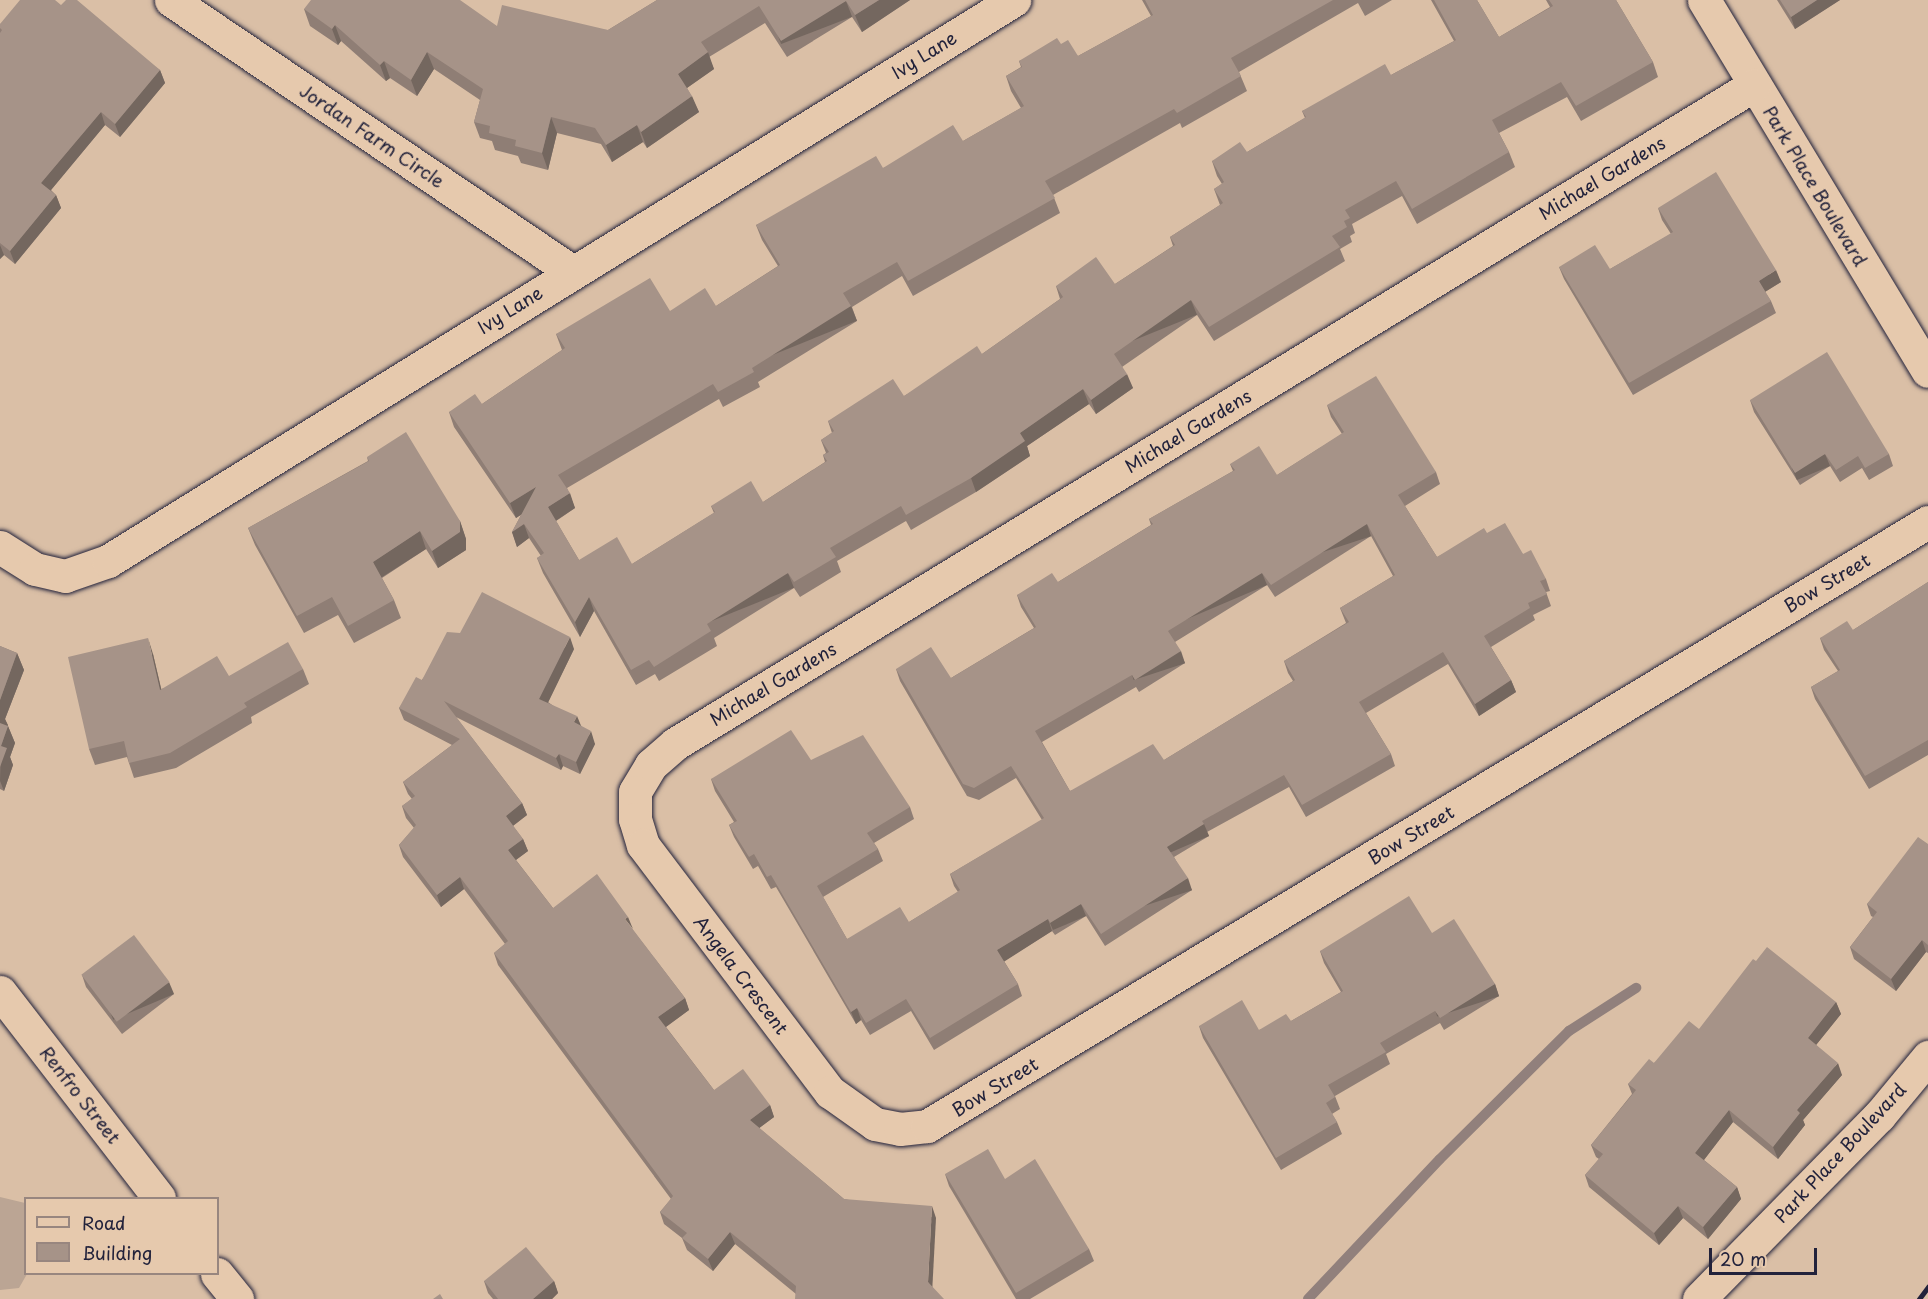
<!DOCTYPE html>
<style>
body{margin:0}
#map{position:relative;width:1928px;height:1299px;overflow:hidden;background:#dabfa6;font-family:"Playpen Sans",sans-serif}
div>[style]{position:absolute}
.green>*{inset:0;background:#bba594}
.stream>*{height:10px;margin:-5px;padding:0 5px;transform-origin:5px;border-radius:5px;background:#91807c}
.roads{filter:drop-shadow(0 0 2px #22223b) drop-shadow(0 0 2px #22223b)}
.minor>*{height:33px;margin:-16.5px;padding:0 16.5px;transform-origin:16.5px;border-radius:16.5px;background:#e6c9ad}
.rail>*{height:4.5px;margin:-2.25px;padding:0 2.25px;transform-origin:2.25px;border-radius:2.25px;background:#22223b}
.wall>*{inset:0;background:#8f7e75}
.shaded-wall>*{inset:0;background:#74675f;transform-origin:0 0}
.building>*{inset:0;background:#a69388;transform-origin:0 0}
span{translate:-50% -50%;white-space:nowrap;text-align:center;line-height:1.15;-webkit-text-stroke:4.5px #e6c9ad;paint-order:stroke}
.street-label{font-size:18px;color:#22223b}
.legend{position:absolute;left:24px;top:1197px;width:195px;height:78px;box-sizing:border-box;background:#e6c9ad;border:2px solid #98867f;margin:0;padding:8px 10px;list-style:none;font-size:18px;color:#22223b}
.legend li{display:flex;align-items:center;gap:12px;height:30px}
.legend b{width:30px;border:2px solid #98867f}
.scale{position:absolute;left:1709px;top:1248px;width:108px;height:27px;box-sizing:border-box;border:3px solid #22223b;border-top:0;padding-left:8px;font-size:18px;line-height:21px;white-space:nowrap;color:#22223b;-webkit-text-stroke:4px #e6c9ad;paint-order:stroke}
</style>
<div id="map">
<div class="green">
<i style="clip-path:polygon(0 1197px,25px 1203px,27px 1274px,19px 1288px,0 1290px)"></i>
</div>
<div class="stream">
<i style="left:1308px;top:1299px;width:192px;rotate:-46.7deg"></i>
<i style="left:1440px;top:1159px;width:182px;rotate:-44.8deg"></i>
<i style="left:1569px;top:1031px;width:80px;rotate:-32.7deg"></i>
</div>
<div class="roads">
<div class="minor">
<i style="left:171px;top:0;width:484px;rotate:34.1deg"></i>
<i style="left:1704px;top:0;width:433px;rotate:58.9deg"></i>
<i style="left:1754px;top:85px;width:1264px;rotate:148.59deg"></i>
<i style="left:675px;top:744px;width:32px;rotate:139deg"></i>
<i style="left:651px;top:765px;width:31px;rotate:121deg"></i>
<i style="left:635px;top:792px;width:27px;rotate:90deg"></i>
<i style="left:635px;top:819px;width:27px;rotate:73deg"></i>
<i style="left:643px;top:845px;width:310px;rotate:52.9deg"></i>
<i style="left:830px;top:1092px;width:55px;rotate:35.4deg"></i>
<i style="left:875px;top:1124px;width:25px;rotate:11deg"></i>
<i style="left:900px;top:1129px;width:27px;rotate:-6deg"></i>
<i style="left:927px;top:1126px;width:1169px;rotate:-31.11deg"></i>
<i style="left:0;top:547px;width:41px;rotate:32.2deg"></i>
<i style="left:35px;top:569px;width:31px;rotate:13deg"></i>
<i style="left:65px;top:576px;width:46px;rotate:-19.2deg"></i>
<i style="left:108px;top:561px;width:1066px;rotate:-31.77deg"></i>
<i style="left:0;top:992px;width:260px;rotate:52.3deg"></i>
<i style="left:217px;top:1274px;width:32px;rotate:51deg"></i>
<i style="left:1699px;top:1299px;width:257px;rotate:-45.5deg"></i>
<i style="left:1879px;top:1116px;width:77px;rotate:-50.3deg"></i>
</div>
</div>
<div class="rail">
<i style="left:1919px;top:1299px;width:15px;rotate:-53deg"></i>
</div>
<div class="wall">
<i style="clip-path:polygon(657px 0,910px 0,862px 32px,852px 17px,787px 57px,765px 23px,709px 57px,714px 69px,687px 88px,699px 112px,647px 148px,643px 142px,612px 162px,601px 144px,557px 133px,548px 170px,521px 163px,518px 156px,495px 150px,492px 141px,480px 138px,474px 122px,480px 100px,434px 69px,417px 96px,390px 78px,386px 81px,341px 41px,338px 45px,310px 26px,304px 9px,497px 26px,608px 30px)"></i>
<i style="clip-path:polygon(1142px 0,1392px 0,1365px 16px,1358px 3px,1239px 72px,1247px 91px,1182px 128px,1180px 123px,1053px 195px,1060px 213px,913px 296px,902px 276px,852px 307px,857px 321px,758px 382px,760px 387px,723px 407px,719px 399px,567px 488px,575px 508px,556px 521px,579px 560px,632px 564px,714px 513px,711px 506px,763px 502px,825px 462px,823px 455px,826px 453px,821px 440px,832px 433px,828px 421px,904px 396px,982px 354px,1060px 299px,1056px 286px,1115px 284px,1173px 246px,1170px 237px,1220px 205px,1214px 189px,1222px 184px,1217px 176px,1212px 161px,1247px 152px,1305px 118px,1302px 111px,1391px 75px,1454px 41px,1431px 0,1477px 0,1499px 37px,1550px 7px,1546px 0,1616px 0,1653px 62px,1658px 77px,1581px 121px,1567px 97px,1499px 133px,1509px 152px,1515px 167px,1417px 224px,1402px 196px,1352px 224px,1355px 233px,1350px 236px,1352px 242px,1340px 249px,1345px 261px,1214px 341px,1197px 315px,1122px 367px,1133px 388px,1096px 414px,1089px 404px,1027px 446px,1030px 456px,976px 492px,911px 530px,906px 521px,837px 561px,841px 572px,800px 597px,794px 588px,714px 638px,717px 646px,659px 681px,655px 674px,636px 685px,594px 611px,580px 637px,543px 573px,537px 558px,541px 556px,529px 538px,517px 547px,512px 532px,521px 515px,516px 518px,454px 427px,449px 412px,482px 404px,562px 350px,556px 334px,670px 311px,716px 306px,778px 266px,762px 240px,756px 225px,883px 168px,963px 141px,1021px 108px,1011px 91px,1006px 76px,1021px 67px,1019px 61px,1061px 44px,1078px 56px,1151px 16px)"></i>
<i style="clip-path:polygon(1777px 0,1840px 0,1795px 29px)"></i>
<i style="clip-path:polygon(61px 5px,160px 70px,165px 83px,120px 137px,105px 125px,51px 190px,56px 195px,61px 208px,15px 264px,4px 255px,0 259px,0 24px)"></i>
<i style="clip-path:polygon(1658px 208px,1781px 282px,1765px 292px,1771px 301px,1776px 313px,1633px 395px,1564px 279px,1559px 267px,1610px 269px,1671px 234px,1662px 220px)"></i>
<i style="clip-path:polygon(1750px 400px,1889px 454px,1893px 466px,1869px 480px,1862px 468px,1840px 482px,1830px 466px,1800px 485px,1754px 412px)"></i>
<i style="clip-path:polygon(evenodd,1327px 405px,1436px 472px,1440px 484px,1405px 506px,1437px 557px,1487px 533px,1523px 554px,1546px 579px,1550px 591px,1546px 592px,1551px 606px,1533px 615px,1535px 620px,1491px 647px,1511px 680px,1516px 692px,1479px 716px,1448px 664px,1366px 713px,1391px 754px,1395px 766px,1306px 817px,1289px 787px,1207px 832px,1209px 836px,1174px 857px,1192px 890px,1105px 946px,1086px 916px,1055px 935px,1052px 931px,1004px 961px,1018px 984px,1022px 996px,934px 1050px,911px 1011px,870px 1035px,861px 1020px,856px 1024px,776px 887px,771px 889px,758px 866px,753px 869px,734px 837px,729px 825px,734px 822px,715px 791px,711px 779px,811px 760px,910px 807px,914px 819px,874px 843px,878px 849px,883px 861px,823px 897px,847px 939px,909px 922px,958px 892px,954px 886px,950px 874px,1042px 820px,1016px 778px,979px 800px,967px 796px,900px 681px,896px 669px,951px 678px,1034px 628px,1021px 607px,1017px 595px,1058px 582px,1151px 525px,1149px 519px,1233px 471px,1230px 464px,1277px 475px,1342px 434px,1331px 417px,1327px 405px,1371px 536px,1393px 576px,1340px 608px,1346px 623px,1284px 661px,1288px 673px,1293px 681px,1164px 760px,1070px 791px,1042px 742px,1136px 687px,1139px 692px,1185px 663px,1175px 642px,1267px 585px,1275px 597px,1371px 536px)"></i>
<i style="clip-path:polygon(367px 457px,460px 521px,466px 539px,466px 550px,438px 568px,426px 549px,382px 578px,394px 600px,401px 618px,354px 643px,338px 615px,304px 633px,255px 545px,248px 528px,368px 461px)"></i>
<i style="clip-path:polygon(1928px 582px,1928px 755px,1869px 789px,1815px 699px,1811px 687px,1838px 671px,1824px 650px,1820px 638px,1853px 630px)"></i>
<i style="clip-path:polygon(460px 633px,574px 649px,548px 702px,581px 726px,595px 744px,580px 774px,563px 766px,561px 770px,456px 717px,522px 803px,527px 815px,513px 826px,523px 839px,528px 851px,516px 860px,553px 908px,632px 929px,685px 998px,689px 1010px,666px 1027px,714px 1090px,770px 1105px,774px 1117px,759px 1128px,844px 1199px,936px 1218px,796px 1294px,735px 1244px,713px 1271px,687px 1250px,682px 1238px,664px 1224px,660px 1212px,671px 1199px,498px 965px,494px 953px,505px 944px,464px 889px,441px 907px,403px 857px,399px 845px,414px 828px,406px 818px,402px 806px,412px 799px,408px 794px,403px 782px,452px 745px,404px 720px,399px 708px)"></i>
<i style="clip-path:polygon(0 646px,17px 653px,24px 670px,5px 719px,15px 743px,10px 757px,13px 765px,4px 791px,0 789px)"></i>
<i style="clip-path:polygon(153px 654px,161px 689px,229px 676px,303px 669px,309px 684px,251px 717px,252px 723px,176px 768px,134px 778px,127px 757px,95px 765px,89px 749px)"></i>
<i style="clip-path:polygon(1928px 844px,1928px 953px,1926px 952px,1896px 991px,1854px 959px,1850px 947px,1873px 917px,1871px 916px,1867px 904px)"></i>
<i style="clip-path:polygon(1432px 933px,1495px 984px,1499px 996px,1444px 1030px,1440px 1023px,1386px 1054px,1390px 1064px,1335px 1096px,1340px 1109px,1332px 1114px,1337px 1122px,1342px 1134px,1281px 1170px,1203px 1038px,1199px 1026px,1259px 1030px,1291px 1021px,1341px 992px,1324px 963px,1320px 951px)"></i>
<i style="clip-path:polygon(82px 975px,174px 994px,122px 1034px,86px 987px)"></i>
<i style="clip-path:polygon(1836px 1002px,1841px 1014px,1816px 1045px,1842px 1075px,1803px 1120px,1805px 1125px,1778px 1159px,1733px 1122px,1704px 1160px,1737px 1187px,1741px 1199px,1708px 1239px,1683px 1218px,1659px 1245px,1589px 1187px,1585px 1175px,1599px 1159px,1596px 1157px,1591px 1145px,1632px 1094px,1628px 1084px,1654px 1063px,1699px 1029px)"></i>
<i style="clip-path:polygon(945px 1174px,1089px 1249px,1094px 1261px,1030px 1299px,1016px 1299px,949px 1186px)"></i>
<i style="clip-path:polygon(484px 1281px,554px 1281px,558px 1293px,552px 1299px,493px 1299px,488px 1293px)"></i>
</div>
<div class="shaded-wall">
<i style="clip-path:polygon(879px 0,910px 0,862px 32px,855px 15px)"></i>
<i style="clip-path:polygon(1817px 0,1840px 0,1795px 29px,1791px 17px)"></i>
<i style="left:846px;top:1px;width:17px;height:76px;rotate:69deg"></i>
<i style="clip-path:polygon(335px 25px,341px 41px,338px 45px,332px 29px)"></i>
<i style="clip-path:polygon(427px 52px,434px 69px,417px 96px,411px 80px)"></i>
<i style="clip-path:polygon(708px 52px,714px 69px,684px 90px,678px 74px)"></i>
<i style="clip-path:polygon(384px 61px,390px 78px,386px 81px,380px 65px)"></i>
<i style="clip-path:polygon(160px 70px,165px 83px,120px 137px,115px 124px)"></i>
<i style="clip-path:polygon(692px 96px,699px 112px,647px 148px,641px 132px)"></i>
<i style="clip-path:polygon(101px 112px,105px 125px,46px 196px,41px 183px)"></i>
<i style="clip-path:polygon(551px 117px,557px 133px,548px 170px,542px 153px)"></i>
<i style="clip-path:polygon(637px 125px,643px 142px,612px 162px,606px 145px)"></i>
<i style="clip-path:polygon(56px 195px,61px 208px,15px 264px,10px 251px)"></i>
<i style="clip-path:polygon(0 245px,4px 255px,0 259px)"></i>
<i style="clip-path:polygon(1776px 270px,1781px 282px,1763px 293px,1759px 281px)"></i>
<i style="left:1191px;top:300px;width:16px;height:94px;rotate:68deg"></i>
<i style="left:851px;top:306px;width:16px;height:117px;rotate:68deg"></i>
<i style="clip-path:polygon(1127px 374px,1133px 388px,1096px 414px,1091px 400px)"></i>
<i style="clip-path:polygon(1083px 389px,1089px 404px,1027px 446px,1030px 456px,976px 492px,971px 478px,1020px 433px)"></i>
<i style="left:1825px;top:454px;width:13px;height:36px;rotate:67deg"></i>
<i style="clip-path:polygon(536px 487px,541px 501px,516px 518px,510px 503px)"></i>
<i style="clip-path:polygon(570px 493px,575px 508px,554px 522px,548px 507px)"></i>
<i style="clip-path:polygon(460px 521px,466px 539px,466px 550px,438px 568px,432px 551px)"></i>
<i style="clip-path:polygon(524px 524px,529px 538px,517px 547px,512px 532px)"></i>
<i style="left:1367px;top:524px;width:13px;height:114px;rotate:72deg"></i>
<i style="clip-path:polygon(420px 531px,426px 549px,379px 579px,373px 562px)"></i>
<i style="left:788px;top:573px;width:16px;height:96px;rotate:68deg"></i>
<i style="left:1262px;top:573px;width:13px;height:110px;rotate:67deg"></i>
<i style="clip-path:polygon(589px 597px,594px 611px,580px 637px,575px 622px)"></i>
<i style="clip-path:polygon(570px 637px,574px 649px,544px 711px,539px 699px)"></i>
<i style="clip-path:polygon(148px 638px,153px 654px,165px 705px,160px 690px)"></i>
<i style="left:1181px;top:651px;width:13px;height:54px;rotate:72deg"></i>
<i style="clip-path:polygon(17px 653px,24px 670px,5px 719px,8px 725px,3px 739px,0 731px,0 700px)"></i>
<i style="clip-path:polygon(1511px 680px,1516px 692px,1479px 716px,1475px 704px)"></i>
<i style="clip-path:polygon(577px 716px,582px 728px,574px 722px)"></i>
<i style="clip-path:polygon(8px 726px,15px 743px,10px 757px,13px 765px,4px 791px,0 781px,1px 746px)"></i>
<i style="clip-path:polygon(591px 731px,595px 744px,580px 774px,576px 762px)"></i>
<i style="clip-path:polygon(559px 754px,563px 766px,561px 770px,556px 758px)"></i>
<i style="clip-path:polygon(522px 803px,527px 815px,510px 828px,506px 816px)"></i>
<i style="left:1204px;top:824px;width:13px;height:44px;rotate:67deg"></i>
<i style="clip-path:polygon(523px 839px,528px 851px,513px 862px,508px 850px)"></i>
<i style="clip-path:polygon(460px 877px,464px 889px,441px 907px,437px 895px)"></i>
<i style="left:1188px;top:878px;width:13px;height:103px;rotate:72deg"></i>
<i style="left:1081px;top:904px;width:13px;height:36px;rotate:67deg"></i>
<i style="clip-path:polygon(628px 917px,633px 929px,625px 919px)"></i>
<i style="clip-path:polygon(1048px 919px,1052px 931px,1002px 963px,997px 950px)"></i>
<i style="clip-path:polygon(1922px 940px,1926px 952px,1896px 991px,1891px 979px)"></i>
<i style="left:169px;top:982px;width:13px;height:66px;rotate:67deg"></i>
<i style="left:1495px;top:984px;width:13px;height:65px;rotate:72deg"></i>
<i style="clip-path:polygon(685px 998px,689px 1010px,663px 1029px,658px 1017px)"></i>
<i style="clip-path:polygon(1836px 1002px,1841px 1014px,1812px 1050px,1808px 1038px)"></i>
<i style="clip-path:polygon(857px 1008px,861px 1020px,856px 1024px,851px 1012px)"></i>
<i style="clip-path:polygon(1838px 1063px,1842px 1075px,1803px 1120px,1805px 1125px,1778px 1159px,1773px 1147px,1797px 1110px)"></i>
<i style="clip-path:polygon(770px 1105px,774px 1117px,754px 1132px,750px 1120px)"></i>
<i style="clip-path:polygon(1729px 1110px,1733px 1122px,1700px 1165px,1695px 1153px)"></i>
<i style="clip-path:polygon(1737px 1187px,1741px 1199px,1708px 1239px,1703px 1227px)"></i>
<i style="clip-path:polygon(932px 1206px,936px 1218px,932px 1294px,928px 1282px)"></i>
<i style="clip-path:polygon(1678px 1206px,1683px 1218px,1659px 1245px,1654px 1233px)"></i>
<i style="clip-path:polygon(730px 1232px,735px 1244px,713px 1271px,708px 1259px)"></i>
<i style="clip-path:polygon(554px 1281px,558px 1293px,552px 1299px,533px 1299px)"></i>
</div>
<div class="building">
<i style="clip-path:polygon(20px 0,55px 0,61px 5px,66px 0,77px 0,160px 70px,115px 124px,101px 112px,41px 183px,56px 195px,10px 251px,0 243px,0 33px,2px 30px,0 28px,0 24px)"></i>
<i style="clip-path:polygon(311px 0,460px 0,497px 26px,502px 5px,608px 30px,657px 0,879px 0,855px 15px,846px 1px,781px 41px,759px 6px,701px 42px,708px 52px,678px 74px,692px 96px,641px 132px,637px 125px,606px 145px,595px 128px,551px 117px,542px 153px,515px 146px,516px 140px,489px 133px,490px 126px,474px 122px,483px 89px,427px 52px,411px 80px,384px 61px,380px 65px,335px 25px,332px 29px,304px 9px)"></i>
<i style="clip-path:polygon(1145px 0,1333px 0,1231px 58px,1241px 76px,1177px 113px,1174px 109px,1045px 181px,1055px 198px,908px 281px,897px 262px,843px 293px,851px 306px,752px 368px,754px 372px,718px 392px,713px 384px,558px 475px,570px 493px,548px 507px,579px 560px,617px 537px,632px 564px,715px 512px,711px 506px,751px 481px,763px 502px,827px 461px,823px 455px,829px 452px,821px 440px,834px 431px,828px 421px,893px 379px,904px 396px,977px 346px,982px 354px,1063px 297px,1056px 286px,1096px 257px,1115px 284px,1175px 245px,1170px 237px,1223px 203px,1214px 189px,1224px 182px,1212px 161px,1240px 142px,1247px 152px,1306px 117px,1302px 111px,1385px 64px,1391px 75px,1456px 40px,1434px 0,1477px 0,1499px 37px,1553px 6px,1549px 0,1616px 0,1653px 62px,1576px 106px,1561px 82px,1492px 120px,1509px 152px,1412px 209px,1396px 181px,1345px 210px,1350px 218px,1344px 221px,1347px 227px,1332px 236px,1340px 247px,1209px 327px,1191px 300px,1114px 354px,1127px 374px,1091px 400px,1083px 389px,1020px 433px,1025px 441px,971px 478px,906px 515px,901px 506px,830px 548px,836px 557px,794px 582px,788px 573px,707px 624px,711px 631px,654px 667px,649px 660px,631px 670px,589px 597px,575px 622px,537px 558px,544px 553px,524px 524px,512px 532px,536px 487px,510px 503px,449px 412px,475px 394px,482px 404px,565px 348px,556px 334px,650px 278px,670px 311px,705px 288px,716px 306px,780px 265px,756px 225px,876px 156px,883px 168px,953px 125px,963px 141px,1024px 106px,1006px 76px,1022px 67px,1019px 61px,1057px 38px,1061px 44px,1068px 40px,1078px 56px,1153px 15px)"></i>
<i style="clip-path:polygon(1780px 0,1817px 0,1791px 17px)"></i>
<i style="clip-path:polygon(1716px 172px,1776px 270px,1759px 281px,1771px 301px,1629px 383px,1559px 267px,1595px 245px,1610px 269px,1673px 232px,1658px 208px)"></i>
<i style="clip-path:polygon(1827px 352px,1889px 454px,1865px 468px,1858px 456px,1836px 470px,1825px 454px,1795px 473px,1750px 400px)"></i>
<i style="clip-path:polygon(evenodd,1376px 376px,1436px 472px,1398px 495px,1437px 557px,1484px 528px,1487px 533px,1505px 523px,1523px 554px,1531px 550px,1546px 579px,1540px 581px,1547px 594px,1528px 603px,1530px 608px,1484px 636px,1511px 680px,1475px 704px,1443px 652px,1359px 702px,1391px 754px,1302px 805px,1284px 775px,1202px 821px,1204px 824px,1167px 847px,1188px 878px,1101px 934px,1081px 904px,1050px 923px,1048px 919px,997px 950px,1018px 984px,930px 1038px,906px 999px,866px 1023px,857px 1008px,851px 1012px,771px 875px,767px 877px,754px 854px,749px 857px,729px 825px,737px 821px,711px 779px,791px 730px,811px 760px,863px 735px,910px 807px,867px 833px,878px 849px,817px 886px,847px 939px,900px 907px,909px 922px,960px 890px,950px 874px,1044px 818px,1011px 766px,974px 788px,963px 784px,896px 669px,931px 647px,951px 678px,1036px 627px,1017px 595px,1052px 573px,1058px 582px,1153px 524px,1149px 519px,1235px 470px,1230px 464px,1259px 446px,1277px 475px,1344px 432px,1327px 405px,1376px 376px,1367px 524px,1395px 575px,1340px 608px,1349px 622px,1284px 661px,1295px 680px,1164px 760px,1153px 744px,1070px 791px,1035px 731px,1132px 675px,1135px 680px,1181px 651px,1168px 631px,1262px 573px,1271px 585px,1367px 524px)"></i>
<i style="clip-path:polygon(406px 432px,460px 521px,460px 532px,432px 551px,420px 531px,373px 562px,394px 600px,348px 626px,332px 597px,297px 616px,248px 528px,369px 461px,367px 457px)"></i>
<i style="clip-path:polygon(1928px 582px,1928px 740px,1865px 776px,1811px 687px,1840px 670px,1820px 638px,1847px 621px,1853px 630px)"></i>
<i style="clip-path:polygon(482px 592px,570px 637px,539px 699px,577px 716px,574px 722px,591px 731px,576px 762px,559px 754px,556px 758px,444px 701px,522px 803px,506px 816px,523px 839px,508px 850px,553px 908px,597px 874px,628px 917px,625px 919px,685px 998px,658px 1017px,714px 1090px,743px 1069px,770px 1105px,750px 1120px,844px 1199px,932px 1206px,928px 1282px,944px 1299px,795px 1299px,796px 1286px,730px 1232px,708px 1259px,682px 1238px,687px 1233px,660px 1212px,673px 1196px,494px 953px,508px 941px,460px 877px,437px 895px,399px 845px,416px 825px,402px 806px,415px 796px,403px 782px,460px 739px,399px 708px,416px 677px,422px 680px,447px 632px,460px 633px)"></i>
<i style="clip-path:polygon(148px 638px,160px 690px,217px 656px,229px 676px,288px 642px,303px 669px,244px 703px,247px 707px,170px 753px,129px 763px,124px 741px,89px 749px,68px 657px)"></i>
<i style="clip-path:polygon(0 646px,17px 653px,0 700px)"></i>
<i style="clip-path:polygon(0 723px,8px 726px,1px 746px,7px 748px,0 767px)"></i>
<i style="clip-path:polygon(1918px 837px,1928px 844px,1928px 945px,1922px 940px,1891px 979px,1850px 947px,1877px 912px,1867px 904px)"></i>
<i style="clip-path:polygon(1409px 896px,1432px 933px,1454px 919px,1495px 984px,1440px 1018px,1435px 1011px,1380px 1043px,1386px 1052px,1328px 1085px,1335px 1097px,1326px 1103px,1337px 1122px,1276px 1158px,1199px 1026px,1242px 1000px,1259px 1030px,1286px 1014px,1291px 1021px,1343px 991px,1320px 951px)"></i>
<i style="left:134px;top:935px;width:59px;height:66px;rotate:53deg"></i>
<i style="clip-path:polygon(1767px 947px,1836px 1002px,1808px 1038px,1838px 1063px,1797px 1110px,1800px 1113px,1773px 1147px,1729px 1110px,1695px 1153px,1737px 1187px,1703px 1227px,1678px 1206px,1654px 1233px,1585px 1175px,1603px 1154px,1591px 1145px,1636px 1090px,1628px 1084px,1649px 1059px,1654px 1063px,1689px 1021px,1699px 1029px,1753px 959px,1756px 961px)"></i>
<i style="clip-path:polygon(988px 1149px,1005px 1179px,1035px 1159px,1089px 1249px,1016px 1293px,945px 1174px)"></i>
<i style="clip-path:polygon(526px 1247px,554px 1281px,533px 1299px,498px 1299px,484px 1281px)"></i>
<i style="clip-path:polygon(440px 1294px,443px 1299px,433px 1299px)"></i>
</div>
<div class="street-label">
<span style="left:924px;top:55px;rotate:-32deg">Ivy Lane</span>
<span style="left:372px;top:136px;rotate:34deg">Jordan Farm Circle</span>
<span style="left:1602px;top:178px;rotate:-31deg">Michael Gardens</span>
<span style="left:1815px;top:186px;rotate:59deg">Park Place Boulevard</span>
<span style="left:510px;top:310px;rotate:-32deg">Ivy Lane</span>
<span style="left:1188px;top:431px;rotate:-31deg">Michael Gardens</span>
<span style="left:1827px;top:583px;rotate:-31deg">Bow Street</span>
<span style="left:773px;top:684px;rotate:-31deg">Michael Gardens</span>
<span style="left:1411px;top:835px;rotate:-31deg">Bow Street</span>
<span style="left:741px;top:975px;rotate:53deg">Angela Crescent</span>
<span style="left:995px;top:1087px;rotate:-31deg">Bow Street</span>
<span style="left:80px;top:1095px;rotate:52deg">Renfro Street</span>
<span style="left:1840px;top:1153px;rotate:-47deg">Park Place Boulevard</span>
</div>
<ul class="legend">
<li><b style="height:8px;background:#e6c9ad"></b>Road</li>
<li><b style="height:16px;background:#a69388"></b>Building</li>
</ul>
<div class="scale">20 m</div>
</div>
